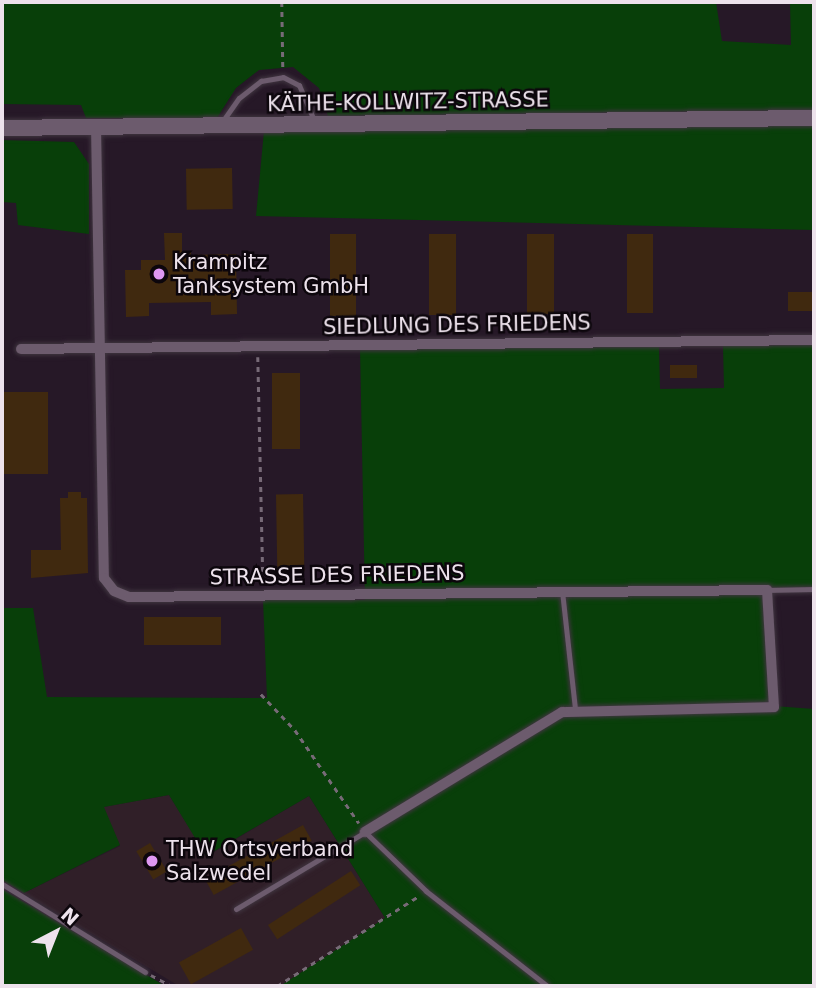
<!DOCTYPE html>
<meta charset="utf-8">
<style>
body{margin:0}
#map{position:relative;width:816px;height:988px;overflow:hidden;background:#261827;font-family:"DejaVu Sans",sans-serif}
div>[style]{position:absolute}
.commercial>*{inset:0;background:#301f28}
.green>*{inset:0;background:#083f09}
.building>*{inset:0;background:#40290f;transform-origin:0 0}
.path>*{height:2.5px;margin-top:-1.25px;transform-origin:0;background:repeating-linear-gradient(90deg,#776a77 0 5px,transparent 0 10px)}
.roads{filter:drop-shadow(0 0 2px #403540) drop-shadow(0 0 2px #403540)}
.service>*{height:5px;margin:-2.5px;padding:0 2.5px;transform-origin:2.5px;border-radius:2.5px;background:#6c5b6d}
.minor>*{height:10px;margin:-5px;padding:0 5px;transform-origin:5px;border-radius:5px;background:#6c5b6d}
.secondary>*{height:16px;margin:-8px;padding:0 8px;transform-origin:8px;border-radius:8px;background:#6c5b6d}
.dots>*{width:19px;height:19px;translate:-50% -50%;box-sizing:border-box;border:4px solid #0c060c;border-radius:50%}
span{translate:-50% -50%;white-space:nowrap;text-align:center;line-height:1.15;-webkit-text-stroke:5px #0c060c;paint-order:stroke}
.street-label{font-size:21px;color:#ede2ec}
.poi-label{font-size:21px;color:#ede2ec}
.left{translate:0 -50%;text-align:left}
.frame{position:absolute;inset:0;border:4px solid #ede2ec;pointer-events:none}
.north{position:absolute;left:21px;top:897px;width:70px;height:70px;-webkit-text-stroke:5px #0c060c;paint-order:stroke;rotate:42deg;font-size:19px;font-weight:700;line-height:28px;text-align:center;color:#ede2ec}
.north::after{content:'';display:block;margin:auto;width:24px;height:32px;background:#ede2ec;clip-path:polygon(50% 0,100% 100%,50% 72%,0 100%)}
</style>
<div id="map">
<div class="commercial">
<i style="clip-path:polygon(169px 795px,207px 856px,309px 796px,385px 918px,280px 986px,179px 986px,24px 893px,120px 846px,103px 807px)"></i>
</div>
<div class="green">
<i style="clip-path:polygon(2px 2px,716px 2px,722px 41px,791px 45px,790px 2px,814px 2px,814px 110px,328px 116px,319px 88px,293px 67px,259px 70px,236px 88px,217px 118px,86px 118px,81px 105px,2px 104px)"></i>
<i style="clip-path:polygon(814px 125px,814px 230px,256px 216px,264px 131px)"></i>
<i style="clip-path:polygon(2px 140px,74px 142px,89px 164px,89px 234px,18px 225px,16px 203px,2px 202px)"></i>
<i style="clip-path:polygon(814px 345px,814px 589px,768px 590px,774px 706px,814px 709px,814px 986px,280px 986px,385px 918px,309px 796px,206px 856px,169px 795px,104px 807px,120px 845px,24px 893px,2px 880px,2px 608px,33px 608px,47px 697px,267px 698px,263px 600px,365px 600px,360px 348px,659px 347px,660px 389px,724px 388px,723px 346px)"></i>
<i style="clip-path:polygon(2px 889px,165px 986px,2px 986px)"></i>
</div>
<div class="building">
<i style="left:232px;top:168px;width:41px;height:46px;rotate:89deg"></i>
<i style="clip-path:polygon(164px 233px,182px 233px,182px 251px,191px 251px,191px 255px,236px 254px,237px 314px,211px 315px,211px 302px,149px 303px,149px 316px,126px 317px,125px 270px,141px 270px,141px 260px,165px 260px)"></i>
<i style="left:330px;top:234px;width:26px;height:82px"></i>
<i style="left:429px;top:234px;width:27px;height:81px"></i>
<i style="left:527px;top:234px;width:27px;height:80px"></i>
<i style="left:627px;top:234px;width:26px;height:79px"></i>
<i style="left:788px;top:292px;width:26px;height:19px"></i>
<i style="left:670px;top:365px;width:27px;height:13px"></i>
<i style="left:272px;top:373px;width:28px;height:76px"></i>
<i style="left:2px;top:392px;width:46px;height:82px"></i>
<i style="clip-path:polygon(68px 492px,81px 492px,81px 498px,87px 498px,88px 573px,31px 578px,31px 550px,61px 550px,60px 498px,68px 498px)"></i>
<i style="left:303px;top:494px;width:77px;height:27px;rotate:89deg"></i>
<i style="left:144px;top:617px;width:77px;height:28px"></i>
<i style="left:303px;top:825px;width:18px;height:112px;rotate:61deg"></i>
<i style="left:150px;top:843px;width:33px;height:16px;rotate:59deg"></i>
<i style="left:351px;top:871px;width:17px;height:99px;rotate:57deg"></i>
<i style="left:241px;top:928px;width:25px;height:71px;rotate:61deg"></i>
</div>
<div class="path">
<i style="left:282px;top:2px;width:66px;rotate:89.1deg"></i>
<i style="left:258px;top:357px;width:227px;rotate:88.7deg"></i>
<i style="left:261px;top:694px;width:50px;rotate:46.6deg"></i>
<i style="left:295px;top:730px;width:113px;rotate:55.5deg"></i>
<i style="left:151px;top:975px;width:24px;rotate:28deg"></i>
<i style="left:277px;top:986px;width:166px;rotate:-32.4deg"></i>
</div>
<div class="roads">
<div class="service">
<i style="left:222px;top:122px;width:29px;rotate:-55deg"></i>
<i style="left:239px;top:98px;width:28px;rotate:-38deg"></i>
<i style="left:261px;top:81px;width:22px;rotate:-10deg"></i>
<i style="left:283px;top:77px;width:18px;rotate:27deg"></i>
<i style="left:299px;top:85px;width:39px;rotate:67deg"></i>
<i style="left:767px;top:590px;width:47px;rotate:-1.2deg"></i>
<i style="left:562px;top:591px;width:119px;rotate:83.7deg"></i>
<i style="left:2px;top:884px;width:168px;rotate:31.6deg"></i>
<i style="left:236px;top:909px;width:150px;rotate:-30.8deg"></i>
<i style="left:365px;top:832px;width:85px;rotate:44deg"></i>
<i style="left:426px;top:891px;width:154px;rotate:38.1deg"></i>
</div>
<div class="minor">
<i style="left:96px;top:126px;width:452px;rotate:89deg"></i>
<i style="left:104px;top:578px;width:16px;rotate:52deg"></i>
<i style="left:114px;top:591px;width:16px;rotate:22deg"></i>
<i style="left:129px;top:597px;width:638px;rotate:-0.63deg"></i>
<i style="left:767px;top:590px;width:117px;rotate:86.6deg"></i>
<i style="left:774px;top:707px;width:212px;rotate:178.6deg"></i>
<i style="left:562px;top:712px;width:231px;rotate:148.7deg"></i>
<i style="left:21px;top:349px;width:793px;rotate:-0.65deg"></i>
</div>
<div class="secondary">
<i style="left:2px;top:128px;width:812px;rotate:-0.71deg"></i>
</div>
</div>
<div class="dots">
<i style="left:159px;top:274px;background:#de98f2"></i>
<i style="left:152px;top:861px;background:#de98f2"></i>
</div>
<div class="street-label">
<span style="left:408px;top:102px;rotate:-1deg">KÄTHE-KOLLWITZ-STRASSE</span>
<span style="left:457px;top:325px;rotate:-1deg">SIEDLUNG DES FRIEDENS</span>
<span style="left:337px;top:575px;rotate:-1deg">STRASSE DES FRIEDENS</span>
</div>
<div class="poi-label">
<span class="left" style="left:173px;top:274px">Krampitz<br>Tanksystem GmbH</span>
<span class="left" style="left:166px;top:861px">THW Ortsverband<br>Salzwedel</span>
</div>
<div class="frame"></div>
<div class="north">N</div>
</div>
